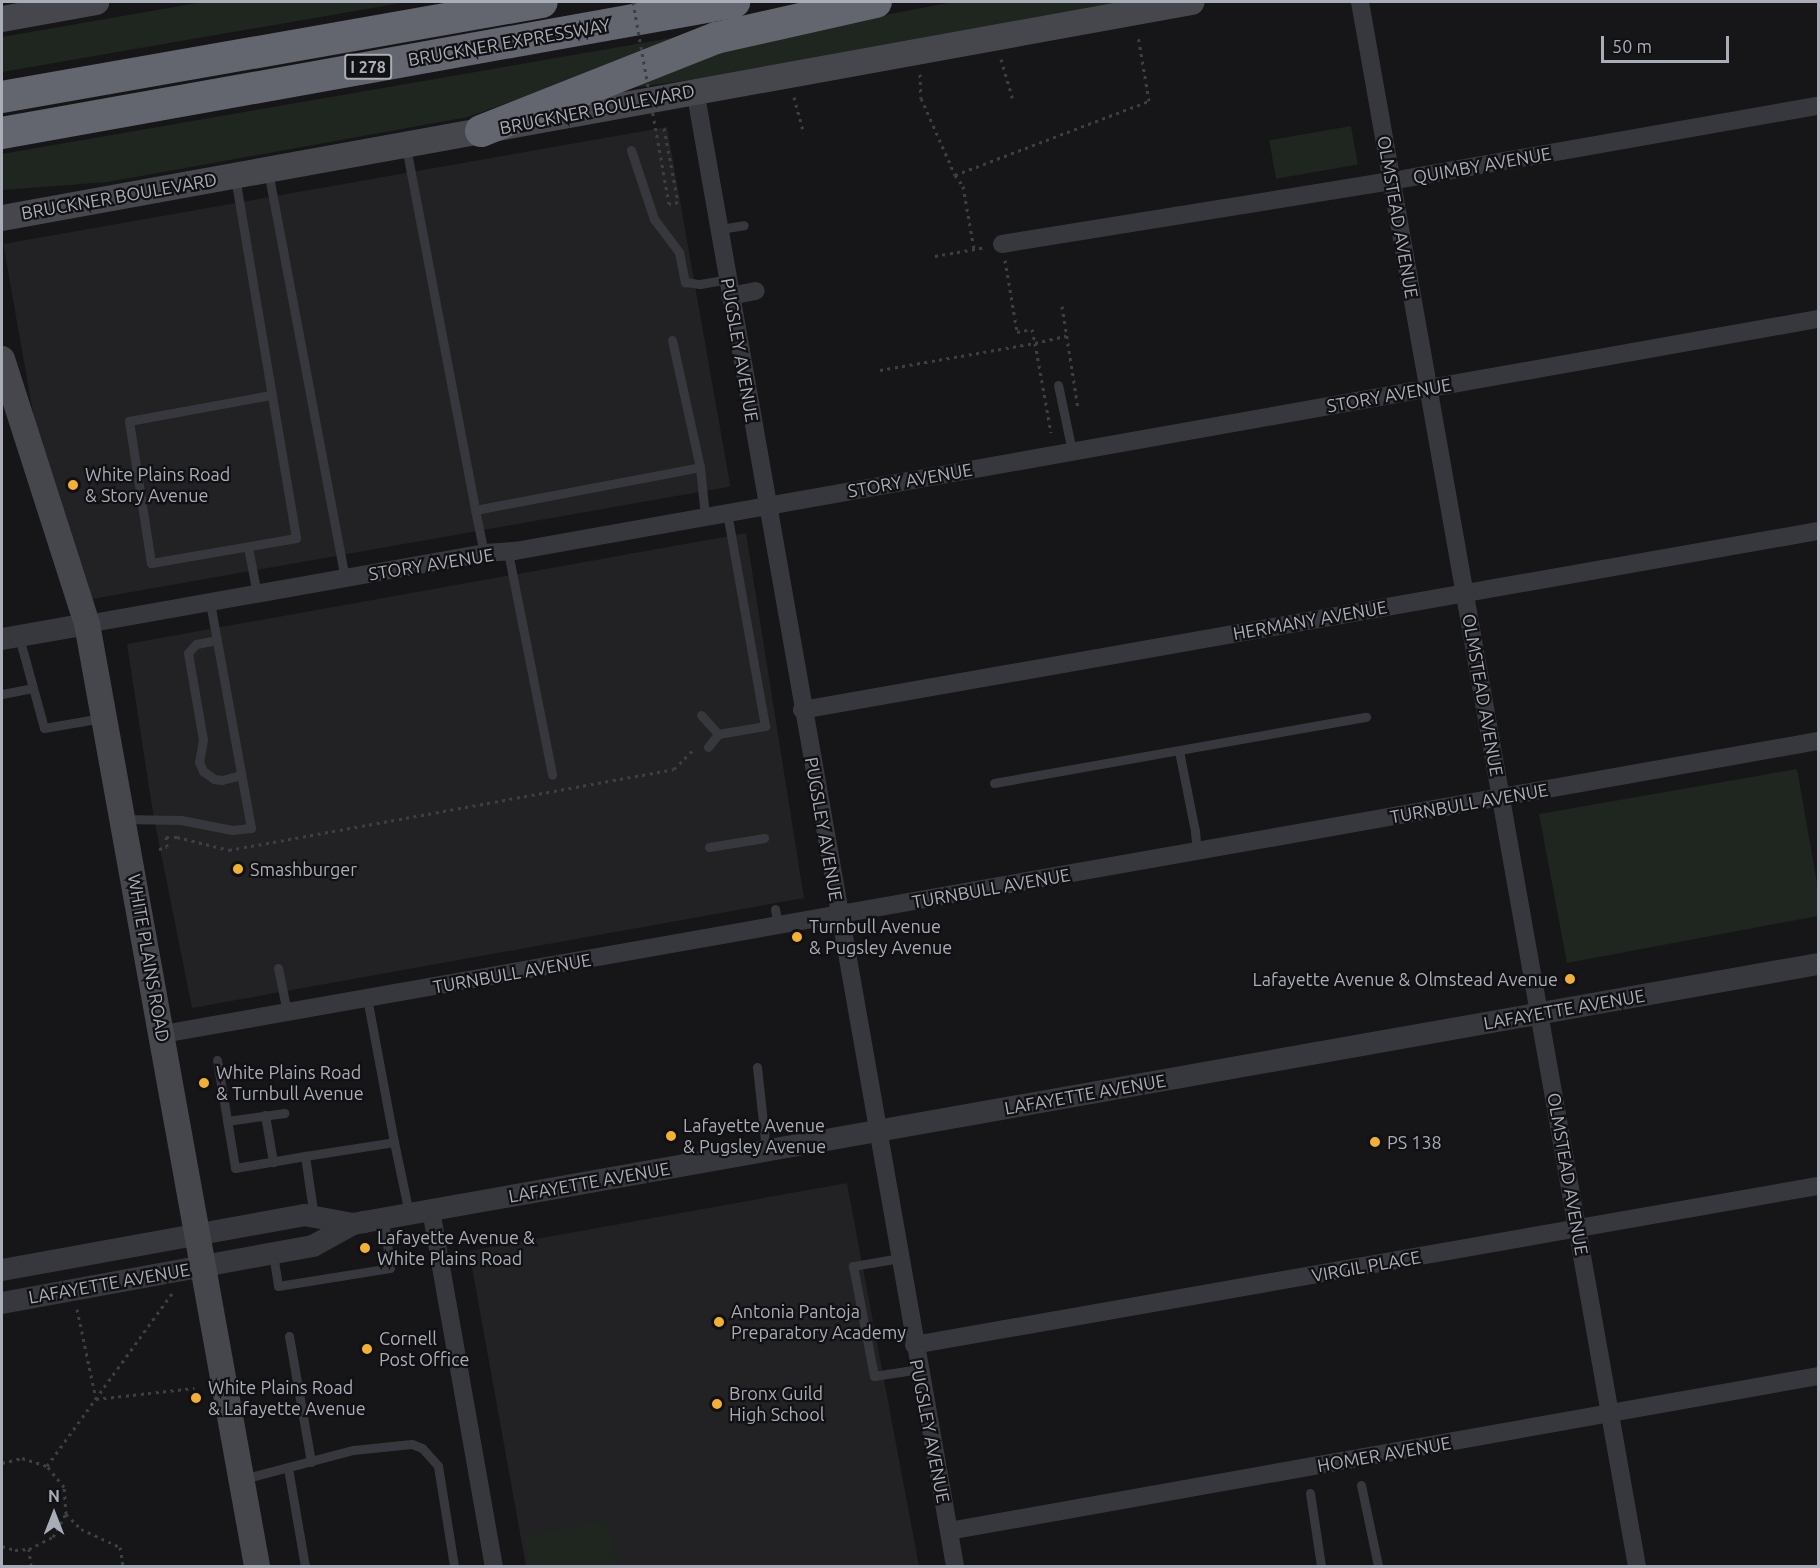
<!DOCTYPE html>
<style>
body{margin:0}
#map{position:relative;width:1820px;height:1568px;overflow:hidden;background:#161618;font-family:Ubuntu,sans-serif}
div>[style]{position:absolute}
.built>*{inset:0;background:#222225;transform-origin:0 0}
.green>*{inset:0;background:#1e261f;transform-origin:0 0}
.path>*{height:3px;margin-top:-1.5px;transform-origin:0;background:repeating-linear-gradient(90deg,#3d3f44 0 3px,transparent 0 7.5px)}
.service>*{height:9px;margin:-4.5px;padding:0 4.5px;transform-origin:4.5px;border-radius:4.5px;background:#37383d}
.minor>*{height:18px;margin:-9px;padding:0 9px;transform-origin:9px;border-radius:9px;background:#37383d}
.tertiary>*{height:22px;margin:-11px;padding:0 11px;transform-origin:11px;border-radius:11px;background:#37383d}
.secondary>*{height:26px;margin:-13px;padding:0 13px;transform-origin:13px;border-radius:13px;background:#45474d}
.motorway>*{height:32px;margin:-16px;padding:0 16px;transform-origin:16px;border-radius:16px;background:#63666e}
.path-bridge>*{height:3px;margin-top:-1.5px;transform-origin:0;background:repeating-linear-gradient(90deg,#3d3f44 0 3px,transparent 0 7.5px)}
.dots>*{width:16px;height:16px;translate:-50% -50%;box-sizing:border-box;border:3px solid #111113;border-radius:50%}
span{translate:-50% -50%;white-space:nowrap;text-align:center;line-height:1.15;-webkit-text-stroke:4.5px #111113;paint-order:stroke}
.shield-label span{padding:2px 4px;background:#111113;border:2px solid;border-radius:4px;-webkit-text-stroke-width:0}
.shield-label{font-size:16px;color:#a8adb8;font-weight:700}
.street-label{font-size:18px;color:#a8adb8}
.poi-label{font-size:18px;color:#a8adb8}
.left{translate:0 -50%;text-align:left}
.right{translate:-100% -50%;text-align:right}
.frame{position:absolute;inset:0;border:3px solid #a8adb8;pointer-events:none}
.north{position:absolute;left:24px;top:1484px;width:60px;height:60px;-webkit-text-stroke:4px #111113;paint-order:stroke;rotate:0deg;font-size:16px;font-weight:700;line-height:24px;text-align:center;color:#a8adb8}
.north::after{content:'';display:block;margin:auto;width:21px;height:27px;background:#a8adb8;clip-path:polygon(50% 0,100% 100%,50% 72%,0 100%)}
.scale{position:absolute;left:1601px;top:36px;width:128px;height:27px;box-sizing:border-box;border:3px solid #a8adb8;border-top:0;padding-left:8px;font-size:18px;line-height:21px;white-space:nowrap;color:#a8adb8;-webkit-text-stroke:4px #111113;paint-order:stroke}
</style>
<div id="map">
<div class="built">
<i style="left:667px;top:127px;width:365px;height:674px;rotate:80deg"></i>
<i style="clip-path:polygon(746px 533px,804px 898px,192px 1008px,153px 813px,127px 644px)"></i>
<i style="clip-path:polygon(847px 1183px,919px 1566px,526px 1566px,469px 1251px)"></i>
</div>
<div class="green">
<i style="clip-path:polygon(203px 2px,407px 2px,2px 72px,2px 37px)"></i>
<i style="clip-path:polygon(953px 2px,1132px 2px,711px 77px,623px 89px,743px 42px)"></i>
<i style="clip-path:polygon(671px 38px,671px 44px,468px 117px,108px 182px,2px 190px,2px 154px)"></i>
<i style="left:1351px;top:126px;width:39px;height:83px;rotate:80deg"></i>
<i style="clip-path:polygon(1797px 769px,1818px 889px,1818px 916px,1567px 963px,1539px 814px)"></i>
<i style="clip-path:polygon(608px 1520px,617px 1566px,530px 1566px,524px 1536px)"></i>
</div>
<div class="path">
<i style="left:1001px;top:59px;width:43px;rotate:73.7deg"></i>
<i style="left:920px;top:74px;width:24px;rotate:88deg"></i>
<i style="left:921px;top:98px;width:84px;rotate:66.2deg"></i>
<i style="left:955px;top:175px;width:14px;rotate:54deg"></i>
<i style="left:963px;top:186px;width:64px;rotate:80.1deg"></i>
<i style="left:794px;top:97px;width:38px;rotate:75deg"></i>
<i style="left:664px;top:128px;width:75px;rotate:79.3deg"></i>
<i style="left:678px;top:202px;width:9px;rotate:167deg"></i>
<i style="left:955px;top:175px;width:208px;rotate:-20.9deg"></i>
<i style="left:1149px;top:101px;width:67px;rotate:-99.5deg"></i>
<i style="left:935px;top:256px;width:52px;rotate:-10deg"></i>
<i style="left:1005px;top:260px;width:73px;rotate:80.5deg"></i>
<i style="left:1017px;top:332px;width:15px;rotate:-11deg"></i>
<i style="left:1032px;top:329px;width:14px;rotate:78deg"></i>
<i style="left:1035px;top:343px;width:32px;rotate:-13deg"></i>
<i style="left:1062px;top:306px;width:103px;rotate:81.1deg"></i>
<i style="left:880px;top:370px;width:157px;rotate:-9.9deg"></i>
<i style="left:1035px;top:343px;width:91px;rotate:79.9deg"></i>
<i style="left:159px;top:849px;width:8px;rotate:-14deg"></i>
<i style="left:167px;top:847px;width:10px;rotate:-96deg"></i>
<i style="left:166px;top:837px;width:11px"></i>
<i style="left:177px;top:837px;width:54px;rotate:14deg"></i>
<i style="left:229px;top:850px;width:452px;rotate:-10.3deg"></i>
<i style="left:674px;top:769px;width:27px;rotate:-45deg"></i>
<i style="left:77px;top:1309px;width:92px;rotate:78.1deg"></i>
<i style="left:96px;top:1399px;width:99px;rotate:-6.4deg"></i>
<i style="left:2px;top:1463px;width:21px;rotate:-14deg"></i>
<i style="left:22px;top:1458px;width:26px;rotate:18deg"></i>
<i style="left:66px;top:1514px;width:21px;rotate:45deg"></i>
<i style="left:81px;top:1529px;width:43px;rotate:24.8deg"></i>
<i style="left:120px;top:1547px;width:19px;rotate:81deg"></i>
<i style="left:2px;top:1546px;width:14px;rotate:17deg"></i>
<i style="left:15px;top:1550px;width:14px;rotate:-4deg"></i>
<i style="left:31px;top:1566px;width:17px;rotate:-97deg"></i>
<i style="left:29px;top:1549px;width:27px;rotate:-27deg"></i>
<i style="left:53px;top:1537px;width:26px;rotate:-61deg"></i>
<i style="left:66px;top:1514px;width:27px;rotate:-94deg"></i>
<i style="left:64px;top:1487px;width:27px;rotate:-129deg"></i>
<i style="left:47px;top:1466px;width:215px;rotate:-54.1deg"></i>
</div>
<div class="service">
<i style="left:406px;top:147px;width:369px;rotate:79.2deg"></i>
<i style="left:631px;top:150px;width:73px;rotate:71.6deg"></i>
<i style="left:654px;top:219px;width:41px;rotate:52.9deg"></i>
<i style="left:679px;top:252px;width:31px;rotate:79deg"></i>
<i style="left:685px;top:282px;width:15px;rotate:8deg"></i>
<i style="left:700px;top:284px;width:27px;rotate:-10deg"></i>
<i style="left:268px;top:171px;width:414px;rotate:79.3deg"></i>
<i style="left:235px;top:177px;width:366px;rotate:80.4deg"></i>
<i style="left:296px;top:538px;width:147px;rotate:170.2deg"></i>
<i style="left:151px;top:563px;width:144px;rotate:-98.8deg"></i>
<i style="left:129px;top:421px;width:144px;rotate:-10.4deg"></i>
<i style="left:720px;top:229px;width:24px;rotate:-9deg"></i>
<i style="left:672px;top:340px;width:130px;rotate:77.6deg"></i>
<i style="left:700px;top:467px;width:49px;rotate:84.2deg"></i>
<i style="left:1058px;top:385px;width:67px;rotate:78deg"></i>
<i style="left:248px;top:547px;width:48px;rotate:79.2deg"></i>
<i style="left:508px;top:552px;width:227px;rotate:78.8deg"></i>
<i style="left:484px;top:553px;width:44px;rotate:-101.8deg"></i>
<i style="left:475px;top:510px;width:229px;rotate:-10.8deg"></i>
<i style="left:19px;top:637px;width:94px;rotate:74.6deg"></i>
<i style="left:44px;top:728px;width:59px;rotate:-9.8deg"></i>
<i style="left:217px;top:640px;width:21px;rotate:169deg"></i>
<i style="left:196px;top:644px;width:12px;rotate:132deg"></i>
<i style="left:188px;top:653px;width:88px;rotate:80.2deg"></i>
<i style="left:203px;top:740px;width:22px;rotate:100deg"></i>
<i style="left:199px;top:762px;width:10px;rotate:66deg"></i>
<i style="left:203px;top:771px;width:14px;rotate:36deg"></i>
<i style="left:214px;top:779px;width:8px;rotate:7deg"></i>
<i style="left:222px;top:780px;width:20px;rotate:-15deg"></i>
<i style="left:2px;top:694px;width:31px;rotate:-11deg"></i>
<i style="left:701px;top:715px;width:25px;rotate:48deg"></i>
<i style="left:708px;top:747px;width:16px;rotate:-52deg"></i>
<i style="left:718px;top:734px;width:48px;rotate:-9.7deg"></i>
<i style="left:765px;top:726px;width:217px;rotate:-100.1deg"></i>
<i style="left:1179px;top:751px;width:82px;rotate:78.7deg"></i>
<i style="left:1195px;top:831px;width:21px;rotate:85deg"></i>
<i style="left:994px;top:783px;width:378px;rotate:-10.1deg"></i>
<i style="left:124px;top:819px;width:57px;rotate:1deg"></i>
<i style="left:181px;top:820px;width:52px;rotate:11.1deg"></i>
<i style="left:232px;top:830px;width:19px;rotate:-6deg"></i>
<i style="left:251px;top:828px;width:230px;rotate:-100.3deg"></i>
<i style="left:709px;top:847px;width:56px;rotate:-9.3deg"></i>
<i style="left:775px;top:909px;width:17px;rotate:80deg"></i>
<i style="left:278px;top:968px;width:45px;rotate:78.4deg"></i>
<i style="left:217px;top:1060px;width:109px;rotate:80.5deg"></i>
<i style="left:235px;top:1168px;width:71px;rotate:-9.7deg"></i>
<i style="left:757px;top:1067px;width:83px;rotate:83.8deg"></i>
<i style="left:265px;top:1115px;width:48px;rotate:80.3deg"></i>
<i style="left:227px;top:1121px;width:58px;rotate:-8deg"></i>
<i style="left:394px;top:1142px;width:73px;rotate:78.1deg"></i>
<i style="left:314px;top:1217px;width:62px;rotate:-98.4deg"></i>
<i style="left:305px;top:1156px;width:90px;rotate:-8.9deg"></i>
<i style="left:394px;top:1142px;width:147px;rotate:-100.6deg"></i>
<i style="left:273px;top:1254px;width:32px;rotate:81deg"></i>
<i style="left:278px;top:1286px;width:113px;rotate:-9.1deg"></i>
<i style="left:390px;top:1268px;width:49px;rotate:-97deg"></i>
<i style="left:900px;top:1258px;width:48px;rotate:170.3deg"></i>
<i style="left:853px;top:1266px;width:112px;rotate:79.2deg"></i>
<i style="left:874px;top:1376px;width:46px;rotate:-8.8deg"></i>
<i style="left:289px;top:1336px;width:128px;rotate:80.1deg"></i>
<i style="left:288px;top:1468px;width:99px;rotate:80.2deg"></i>
<i style="left:243px;top:1479px;width:114px;rotate:-14.8deg"></i>
<i style="left:353px;top:1450px;width:59px;rotate:-5.8deg"></i>
<i style="left:412px;top:1444px;width:11px;rotate:22deg"></i>
<i style="left:422px;top:1448px;width:24px;rotate:48deg"></i>
<i style="left:438px;top:1466px;width:101px;rotate:80.9deg"></i>
<i style="left:1361px;top:1485px;width:83px;rotate:78.1deg"></i>
<i style="left:1310px;top:1493px;width:74px;rotate:81.4deg"></i>
</div>
<div class="minor">
<i style="left:1360px;top:2px;width:1588px;rotate:79.96deg"></i>
<i style="left:695px;top:90px;width:1499px;rotate:80.01deg"></i>
<i style="left:1002px;top:244px;width:394px;rotate:-9.2deg"></i>
<i style="left:1391px;top:181px;width:434px;rotate:-10deg"></i>
<i style="left:730px;top:296px;width:26px;rotate:-11deg"></i>
<i style="left:87px;top:624px;width:403px;rotate:-10.1deg"></i>
<i style="left:484px;top:553px;width:31px;rotate:-4deg"></i>
<i style="left:515px;top:551px;width:1323px;rotate:-10.1deg"></i>
<i style="left:802px;top:710px;width:1032px;rotate:-9.99deg"></i>
<i style="left:163px;top:1034px;width:1681px;rotate:-10.04deg"></i>
<i style="left:431px;top:1210px;width:362px;rotate:80deg"></i>
<i style="left:914px;top:1345px;width:918px;rotate:-9.98deg"></i>
<i style="left:949px;top:1531px;width:883px;rotate:-10.11deg"></i>
</div>
<div class="tertiary">
<i style="left:2px;top:639px;width:86px;rotate:-10deg"></i>
<i style="left:2px;top:1270px;width:307px;rotate:-10.3deg"></i>
<i style="left:304px;top:1215px;width:50px;rotate:10.4deg"></i>
<i style="left:2px;top:1303px;width:316px;rotate:-10.4deg"></i>
<i style="left:313px;top:1246px;width:46px;rotate:-28.8deg"></i>
<i style="left:353px;top:1224px;width:11px;rotate:-10deg"></i>
<i style="left:364px;top:1222px;width:1477px;rotate:-10.06deg"></i>
</div>
<div class="secondary">
<i style="left:2px;top:19px;width:96px;rotate:-10.3deg"></i>
<i style="left:2px;top:218px;width:1209px;rotate:-10.29deg"></i>
<i style="left:2px;top:359px;width:278px;rotate:72.2deg"></i>
<i style="left:87px;top:624px;width:957px;rotate:79.77deg"></i>
</div>
<div class="motorway">
<i style="left:2px;top:97px;width:548px;rotate:-9.98deg"></i>
<i style="left:481px;top:131px;width:253px;rotate:-21.6deg"></i>
<i style="left:716px;top:38px;width:164px;rotate:-12.7deg"></i>
<i style="left:2px;top:133px;width:744px;rotate:-10.15deg"></i>
</div>
<div class="path-bridge">
<i style="left:633px;top:2px;width:205px;rotate:79.9deg"></i>
</div>
<div class="dots">
<i style="left:73px;top:485px;background:#f2b134"></i>
<i style="left:238px;top:869px;background:#f2b134"></i>
<i style="left:797px;top:937px;background:#f2b134"></i>
<i style="left:1570px;top:979px;background:#f2b134"></i>
<i style="left:204px;top:1083px;background:#f2b134"></i>
<i style="left:671px;top:1136px;background:#f2b134"></i>
<i style="left:1375px;top:1142px;background:#f2b134"></i>
<i style="left:365px;top:1248px;background:#f2b134"></i>
<i style="left:719px;top:1322px;background:#f2b134"></i>
<i style="left:367px;top:1349px;background:#f2b134"></i>
<i style="left:196px;top:1398px;background:#f2b134"></i>
<i style="left:717px;top:1404px;background:#f2b134"></i>
</div>
<div class="shield-label">
<span style="left:368px;top:67px">I 278</span>
</div>
<div class="street-label">
<span style="left:509px;top:42px;rotate:-10deg">BRUCKNER EXPRESSWAY</span>
<span style="left:597px;top:109px;rotate:-11deg">BRUCKNER BOULEVARD</span>
<span style="left:1482px;top:165px;rotate:-10deg">QUIMBY AVENUE</span>
<span style="left:119px;top:196px;rotate:-10deg">BRUCKNER BOULEVARD</span>
<span style="left:1398px;top:217px;rotate:80deg">OLMSTEAD AVENUE</span>
<span style="left:740px;top:350px;rotate:80deg">PUGSLEY AVENUE</span>
<span style="left:1389px;top:395px;rotate:-10deg">STORY AVENUE</span>
<span style="left:910px;top:480px;rotate:-10deg">STORY AVENUE</span>
<span style="left:431px;top:564px;rotate:-9deg">STORY AVENUE</span>
<span style="left:1310px;top:620px;rotate:-10deg">HERMANY AVENUE</span>
<span style="left:1483px;top:695px;rotate:80deg">OLMSTEAD AVENUE</span>
<span style="left:1469px;top:803px;rotate:-10deg">TURNBULL AVENUE</span>
<span style="left:824px;top:829px;rotate:80deg">PUGSLEY AVENUE</span>
<span style="left:991px;top:888px;rotate:-10deg">TURNBULL AVENUE</span>
<span style="left:149px;top:958px;rotate:80deg">WHITE PLAINS ROAD</span>
<span style="left:512px;top:973px;rotate:-10deg">TURNBULL AVENUE</span>
<span style="left:1564px;top:1009px;rotate:-10deg">LAFAYETTE AVENUE</span>
<span style="left:1085px;top:1094px;rotate:-10deg">LAFAYETTE AVENUE</span>
<span style="left:1568px;top:1174px;rotate:80deg">OLMSTEAD AVENUE</span>
<span style="left:589px;top:1182px;rotate:-10deg">LAFAYETTE AVENUE</span>
<span style="left:1366px;top:1266px;rotate:-10deg">VIRGIL PLACE</span>
<span style="left:109px;top:1283px;rotate:-10deg">LAFAYETTE AVENUE</span>
<span style="left:930px;top:1431px;rotate:79deg">PUGSLEY AVENUE</span>
<span style="left:1384px;top:1454px;rotate:-10deg">HOMER AVENUE</span>
</div>
<div class="poi-label">
<span class="left" style="left:85px;top:485px">White Plains Road<br>&amp; Story Avenue</span>
<span class="left" style="left:250px;top:869px">Smashburger</span>
<span class="left" style="left:809px;top:937px">Turnbull Avenue<br>&amp; Pugsley Avenue</span>
<span class="right" style="left:1558px;top:979px">Lafayette Avenue &amp; Olmstead Avenue</span>
<span class="left" style="left:216px;top:1083px">White Plains Road<br>&amp; Turnbull Avenue</span>
<span class="left" style="left:683px;top:1136px">Lafayette Avenue<br>&amp; Pugsley Avenue</span>
<span class="left" style="left:1387px;top:1142px">PS 138</span>
<span class="left" style="left:377px;top:1248px">Lafayette Avenue &amp;<br>White Plains Road</span>
<span class="left" style="left:731px;top:1322px">Antonia Pantoja<br>Preparatory Academy</span>
<span class="left" style="left:379px;top:1349px">Cornell<br>Post Office</span>
<span class="left" style="left:208px;top:1398px">White Plains Road<br>&amp; Lafayette Avenue</span>
<span class="left" style="left:729px;top:1404px">Bronx Guild<br>High School</span>
</div>
<div class="frame"></div>
<div class="north">N</div>
<div class="scale">50 m</div>
</div>
